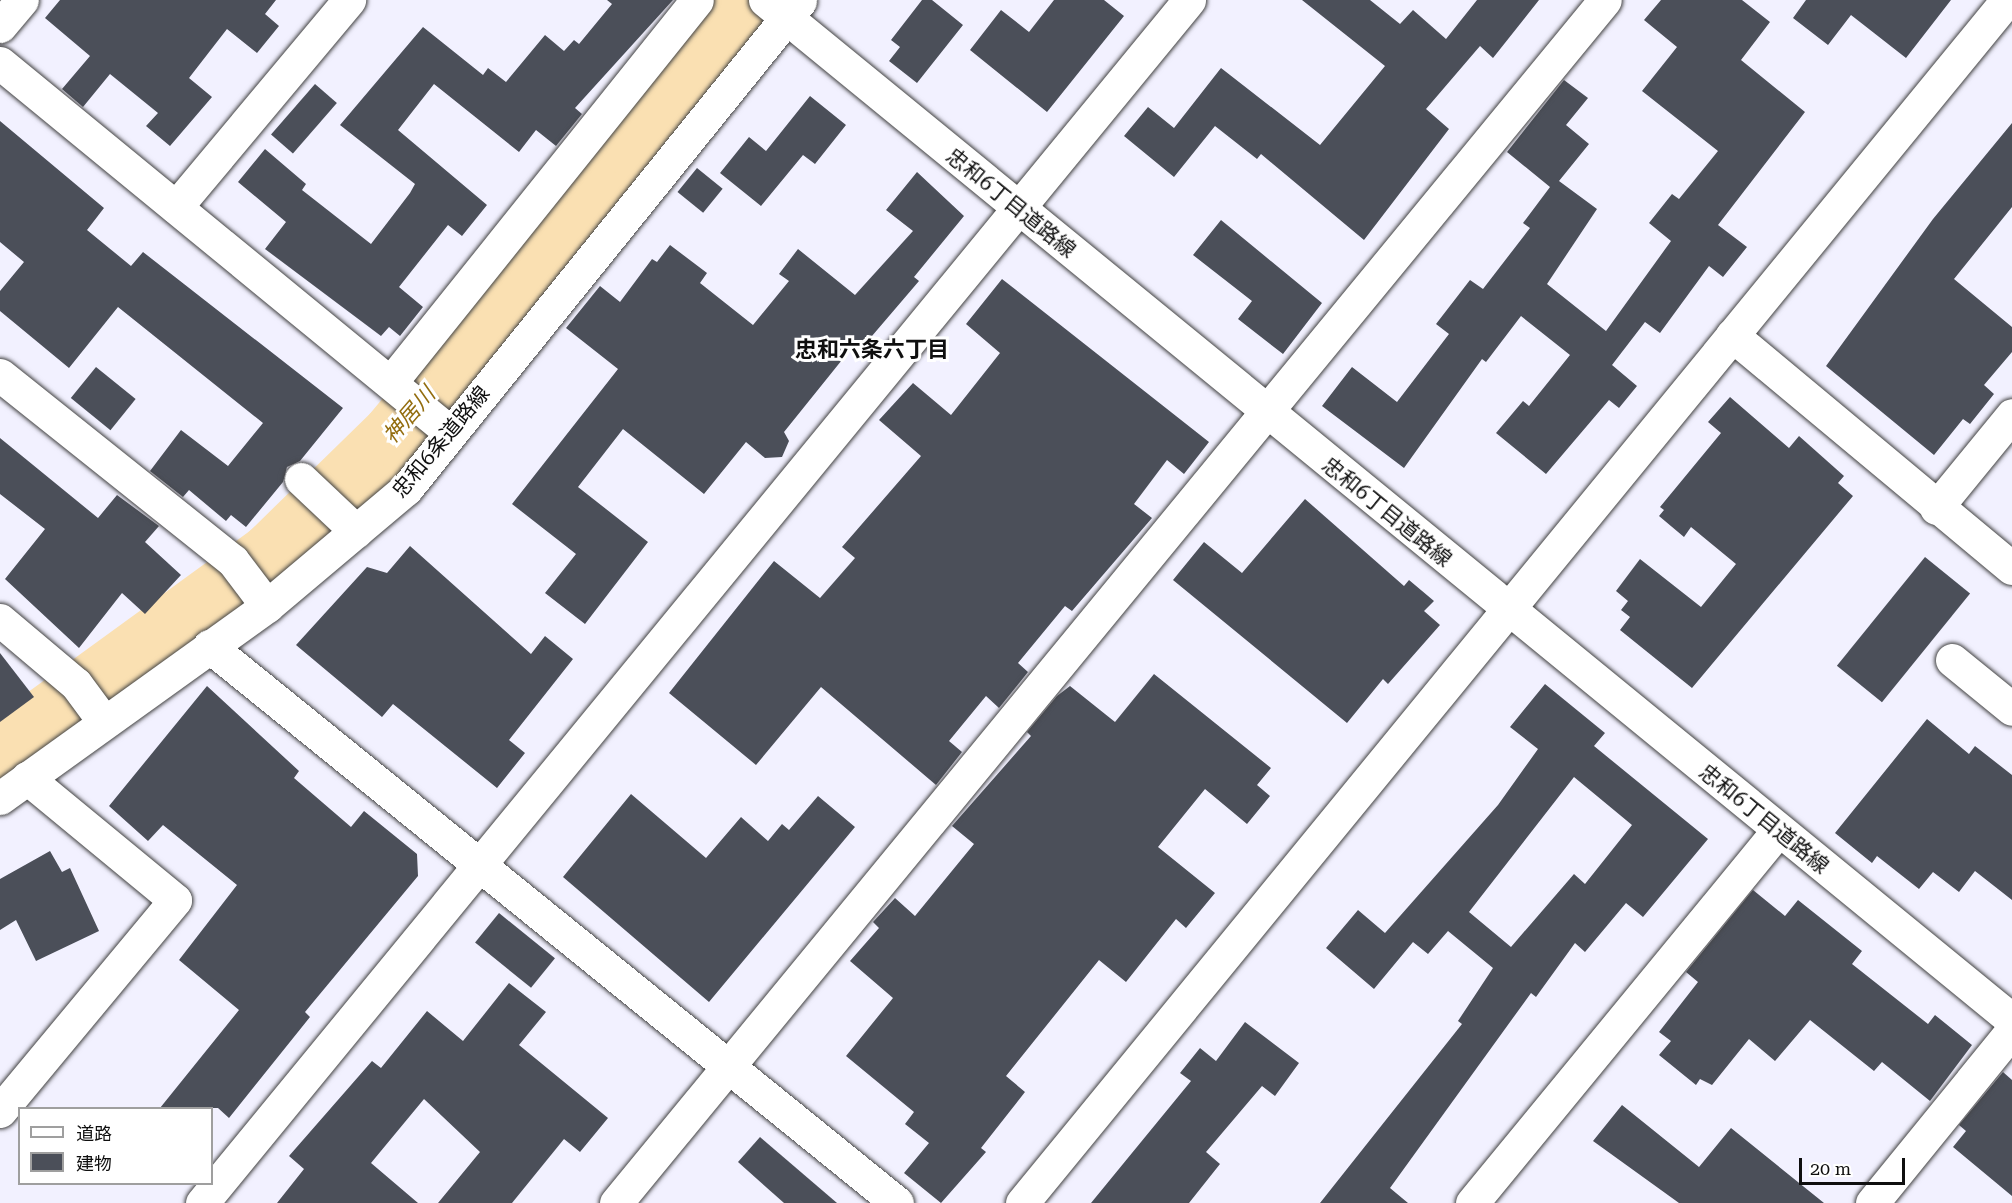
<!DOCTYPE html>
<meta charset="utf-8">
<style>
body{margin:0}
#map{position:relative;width:2012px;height:1203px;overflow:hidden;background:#f2f1ff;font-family:"Roboto Serif","Noto Sans JP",serif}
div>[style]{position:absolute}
.river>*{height:64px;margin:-32px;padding:0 32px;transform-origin:32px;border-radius:32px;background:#fae0b2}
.building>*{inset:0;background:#4b4f59;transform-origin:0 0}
.roads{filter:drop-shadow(0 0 2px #424242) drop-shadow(0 0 2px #424242)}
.minor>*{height:33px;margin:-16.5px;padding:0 16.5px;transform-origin:16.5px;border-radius:16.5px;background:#fff}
span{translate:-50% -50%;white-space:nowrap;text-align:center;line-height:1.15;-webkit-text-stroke:6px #fff;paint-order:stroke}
.street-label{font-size:21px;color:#0f0f0f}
.neighbourhood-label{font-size:22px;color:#0f0f0f;font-weight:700}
.water-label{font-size:22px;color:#936d0f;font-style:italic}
.legend{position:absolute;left:18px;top:1107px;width:195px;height:78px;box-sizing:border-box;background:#fff;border:2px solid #9f9f9f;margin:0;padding:8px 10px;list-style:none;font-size:18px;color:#0f0f0f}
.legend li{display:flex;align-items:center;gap:12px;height:30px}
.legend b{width:30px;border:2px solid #9f9f9f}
.scale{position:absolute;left:1799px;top:1158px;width:106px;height:27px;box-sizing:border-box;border:3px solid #0f0f0f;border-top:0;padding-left:8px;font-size:18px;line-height:21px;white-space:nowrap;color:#0f0f0f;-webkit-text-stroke:4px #fff;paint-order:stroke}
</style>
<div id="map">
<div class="river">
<i style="left:0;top:752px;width:335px;rotate:-36deg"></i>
<i style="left:271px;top:555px;width:172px;rotate:-44.3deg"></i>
<i style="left:394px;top:435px;width:375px;rotate:-50.4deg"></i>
<i style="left:633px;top:146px;width:182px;rotate:-53.5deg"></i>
</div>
<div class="building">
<i style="clip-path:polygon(60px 0,276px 0,265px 14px,279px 26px,257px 53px,227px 29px,189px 78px,212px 97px,170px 146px,146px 126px,158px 113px,110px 74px,83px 107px,62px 89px,90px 56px,45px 18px)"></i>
<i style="clip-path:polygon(607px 0,673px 0,575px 108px,582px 114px,556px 146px,536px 130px,519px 152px,434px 84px,398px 130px,487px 205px,462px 236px,448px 225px,399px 287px,423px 307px,400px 336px,389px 327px,381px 336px,265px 249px,286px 222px,238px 182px,265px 149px,306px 184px,302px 190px,371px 244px,410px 193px,415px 184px,340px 125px,423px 27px,483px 75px,488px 68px,506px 82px,545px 35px,564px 51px,574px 40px,579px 44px,612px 4px)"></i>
<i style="clip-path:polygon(922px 0,932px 0,963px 25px,917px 83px,889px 61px,900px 47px,891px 40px)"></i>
<i style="clip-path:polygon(1054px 0,1104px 0,1124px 16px,1047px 112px,970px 50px,1001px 10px,1029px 32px)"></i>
<i style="clip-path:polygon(1302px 0,1370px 0,1400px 24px,1413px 10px,1446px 39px,1477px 0,1539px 0,1493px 58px,1480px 46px,1426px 109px,1449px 129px,1364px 240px,1261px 154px,1257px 159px,1215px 126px,1174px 177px,1124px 136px,1148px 107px,1174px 128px,1221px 68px,1320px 145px,1385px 66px)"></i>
<i style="clip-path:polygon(1661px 0,1742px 0,1770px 22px,1741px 60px,1805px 112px,1718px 225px,1747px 247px,1723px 277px,1709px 266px,1660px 333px,1645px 322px,1612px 365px,1637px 386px,1619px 408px,1609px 400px,1546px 474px,1496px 433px,1523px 401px,1529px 406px,1570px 355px,1521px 316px,1486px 362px,1482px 359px,1404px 468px,1322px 406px,1352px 367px,1397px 402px,1449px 334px,1436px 324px,1470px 280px,1483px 289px,1530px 228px,1523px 223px,1550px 187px,1507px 152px,1564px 80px,1588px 98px,1566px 125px,1589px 144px,1559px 181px,1597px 209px,1547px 284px,1606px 331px,1671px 241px,1649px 223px,1672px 194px,1679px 199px,1718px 151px,1642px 91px,1677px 47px,1644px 20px)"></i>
<i style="clip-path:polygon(1806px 0,1951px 0,1906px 58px,1851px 15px,1828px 45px,1793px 18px)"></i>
<i style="left:315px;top:84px;width:29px;height:67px;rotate:41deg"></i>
<i style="clip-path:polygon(810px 96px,846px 125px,815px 164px,803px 155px,761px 206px,720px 173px,749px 137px,766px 151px)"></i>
<i style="clip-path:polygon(0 121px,104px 208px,87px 230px,131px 266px,143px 252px,343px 408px,300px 461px,287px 467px,283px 482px,246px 527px,231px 515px,226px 521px,189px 490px,183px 497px,150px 471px,181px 430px,228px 466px,263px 423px,118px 307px,69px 368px,0 311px,0 291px,24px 262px,0 242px)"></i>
<i style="clip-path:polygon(2012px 123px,2012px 207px,1954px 279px,2012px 327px,2012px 352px,1984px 385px,1994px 394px,1970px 424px,1963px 419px,1934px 455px,1826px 366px,1933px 219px)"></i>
<i style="left:697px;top:168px;width:33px;height:31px;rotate:39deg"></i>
<i style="clip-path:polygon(917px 172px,964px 216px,914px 277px,919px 281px,860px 350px,854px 345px,784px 432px,789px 441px,782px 457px,765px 458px,746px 442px,704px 494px,623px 429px,578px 487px,648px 542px,585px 624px,545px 593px,576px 554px,512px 504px,618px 369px,566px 328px,600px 286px,620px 302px,652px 259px,657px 262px,670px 245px,707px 273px,700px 283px,753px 325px,789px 281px,779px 274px,798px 249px,855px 295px,913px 231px,886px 210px)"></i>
<i style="clip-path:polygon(1221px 220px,1322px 303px,1283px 354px,1238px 319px,1252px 301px,1193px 255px)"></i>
<i style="clip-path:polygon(1002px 279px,1209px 442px,1184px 474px,1167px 460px,1134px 504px,1152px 518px,1072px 611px,1065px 606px,1018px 663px,1028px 672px,999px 708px,986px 696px,949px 741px,962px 752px,936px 785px,821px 687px,756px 765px,669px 693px,774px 561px,820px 598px,855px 558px,842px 547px,921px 456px,879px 420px,913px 383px,951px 415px,1000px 353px,966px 324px)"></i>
<i style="left:96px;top:367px;width:51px;height:40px;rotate:39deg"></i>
<i style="clip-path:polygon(1730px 397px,1789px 448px,1799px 436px,1844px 476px,1838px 483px,1853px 496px,1692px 688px,1620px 630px,1630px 617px,1621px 610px,1628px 601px,1616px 591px,1640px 559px,1701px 607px,1736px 564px,1691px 527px,1684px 537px,1659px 516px,1664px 510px,1660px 507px,1721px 433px,1708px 422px)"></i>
<i style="clip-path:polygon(0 438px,98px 518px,117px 495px,159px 526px,145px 542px,181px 575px,145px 614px,122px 593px,79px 648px,5px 579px,45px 529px,0 494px)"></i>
<i style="clip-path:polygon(1305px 499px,1404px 586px,1409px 580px,1434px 601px,1424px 611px,1440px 625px,1388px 684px,1383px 679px,1347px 723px,1173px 580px,1204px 542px,1242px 573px)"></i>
<i style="clip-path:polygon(410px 546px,531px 654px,545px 636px,573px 659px,509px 740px,525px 753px,497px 788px,393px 704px,382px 717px,296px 645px,367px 567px,387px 573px)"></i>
<i style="left:1925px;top:557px;width:58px;height:140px;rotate:39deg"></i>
<i style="clip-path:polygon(0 653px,34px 697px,0 722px)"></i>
<i style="clip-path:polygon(1154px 674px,1271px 768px,1257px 785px,1270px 796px,1247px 824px,1205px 789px,1158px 847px,1215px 893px,1186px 928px,1176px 919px,1126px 982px,1099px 960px,1006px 1076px,1025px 1092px,981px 1148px,986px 1152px,941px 1203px,904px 1173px,929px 1143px,905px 1124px,914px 1112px,846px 1056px,893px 998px,850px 961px,879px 928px,873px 922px,895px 898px,915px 916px,974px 844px,952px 826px,1031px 736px,1027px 732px,1057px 696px,1070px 686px,1115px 722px)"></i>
<i style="clip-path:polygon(evenodd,1545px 684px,1605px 733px,1594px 746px,1708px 839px,1643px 917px,1626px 903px,1585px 952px,1575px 943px,1536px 997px,1531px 993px,1390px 1188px,1408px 1203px,1320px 1203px,1462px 1024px,1458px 1021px,1493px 968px,1448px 931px,1428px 954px,1413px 942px,1374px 989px,1326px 948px,1358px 910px,1385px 933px,1498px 805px,1538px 749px,1510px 727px,1545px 684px,1574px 777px,1632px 825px,1585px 884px,1574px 874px,1511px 947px,1469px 912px,1574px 777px)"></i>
<i style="clip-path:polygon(207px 686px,299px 771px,294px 778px,351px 827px,364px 811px,417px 854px,418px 876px,305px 1012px,310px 1017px,229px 1118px,218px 1108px,160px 1108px,239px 1010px,179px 960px,237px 885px,163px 825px,148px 841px,109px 806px)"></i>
<i style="clip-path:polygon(1927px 719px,1969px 754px,1975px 746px,2012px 775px,2012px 900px,1975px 871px,1959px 892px,1933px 872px,1919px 889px,1877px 856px,1872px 863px,1835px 833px)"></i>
<i style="clip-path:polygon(631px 794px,706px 858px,741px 817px,768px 841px,782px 824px,789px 830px,818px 796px,855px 827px,709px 1002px,563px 877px)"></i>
<i style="clip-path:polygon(50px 851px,62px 872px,70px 868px,99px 931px,36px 961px,16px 920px,0 930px,0 879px)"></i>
<i style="clip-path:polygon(1753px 890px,1785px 916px,1798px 900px,1862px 951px,1852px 964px,1928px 1024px,1935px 1015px,1972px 1045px,1930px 1101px,1882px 1062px,1874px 1071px,1810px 1020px,1775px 1061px,1749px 1039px,1712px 1085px,1700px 1079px,1696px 1085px,1659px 1055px,1671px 1041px,1659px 1032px,1698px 982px,1686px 972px)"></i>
<i style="left:499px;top:913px;width:72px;height:38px;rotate:39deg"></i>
<i style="clip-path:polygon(509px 983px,546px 1012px,519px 1045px,608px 1118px,580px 1152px,564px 1139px,512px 1203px,438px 1203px,480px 1152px,424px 1099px,371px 1163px,418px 1203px,277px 1203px,304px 1169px,289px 1156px,372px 1061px,381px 1068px,427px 1011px,463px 1041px)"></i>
<i style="clip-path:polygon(1245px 1022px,1299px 1063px,1275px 1096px,1262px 1086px,1206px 1152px,1220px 1164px,1189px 1203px,1091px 1203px,1191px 1081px,1180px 1073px,1200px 1048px,1216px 1061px)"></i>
<i style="clip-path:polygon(2003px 1072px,2012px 1080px,2012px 1196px,1953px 1147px,1966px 1131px,1959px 1125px)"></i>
<i style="clip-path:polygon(1622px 1105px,1699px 1167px,1731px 1128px,1824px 1203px,1679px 1203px,1593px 1141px)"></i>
<i style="clip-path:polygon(760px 1137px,837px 1203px,784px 1203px,738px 1162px)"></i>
</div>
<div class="roads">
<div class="minor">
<i style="left:765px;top:0;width:1611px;rotate:39.28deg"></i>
<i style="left:0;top:26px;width:34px;rotate:-50deg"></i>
<i style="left:0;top:63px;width:583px;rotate:39.37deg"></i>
<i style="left:176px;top:207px;width:270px;rotate:-50.1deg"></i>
<i style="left:1732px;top:335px;width:364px;rotate:39.8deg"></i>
<i style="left:0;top:375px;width:298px;rotate:38.6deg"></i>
<i style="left:233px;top:561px;width:56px;rotate:52.9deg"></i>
<i style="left:391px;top:382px;width:489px;rotate:-51.3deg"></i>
<i style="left:301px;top:479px;width:76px;rotate:43.4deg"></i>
<i style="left:1936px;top:508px;width:120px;rotate:-50.7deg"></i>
<i style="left:0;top:620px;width:99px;rotate:40.1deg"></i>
<i style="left:76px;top:684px;width:47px;rotate:53.6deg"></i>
<i style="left:209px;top:646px;width:885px;rotate:38.99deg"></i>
<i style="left:1952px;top:660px;width:77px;rotate:39.2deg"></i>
<i style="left:0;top:798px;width:329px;rotate:-35.7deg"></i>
<i style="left:267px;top:606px;width:182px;rotate:-40.1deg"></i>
<i style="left:406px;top:489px;width:627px;rotate:-51.08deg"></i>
<i style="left:0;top:1111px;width:274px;rotate:-50.3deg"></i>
<i style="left:175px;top:900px;width:192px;rotate:-140.5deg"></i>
<i style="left:202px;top:1203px;width:1556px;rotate:-50.63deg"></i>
<i style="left:616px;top:1203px;width:1557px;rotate:-50.58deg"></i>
<i style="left:1022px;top:1203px;width:1555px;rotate:-50.69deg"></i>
<i style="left:1472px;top:1203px;width:482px;rotate:-50.6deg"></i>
<i style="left:1872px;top:1203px;width:222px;rotate:-50.9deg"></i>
</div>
</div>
<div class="street-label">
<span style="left:1011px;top:203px;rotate:39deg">忠和6丁目道路線</span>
<span style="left:441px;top:442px;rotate:-50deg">忠和6条道路線</span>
<span style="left:1387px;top:512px;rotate:39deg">忠和6丁目道路線</span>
<span style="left:1764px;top:819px;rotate:39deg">忠和6丁目道路線</span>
</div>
<div class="neighbourhood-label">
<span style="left:872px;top:350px">忠和六条六丁目</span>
</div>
<div class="water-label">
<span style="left:409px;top:415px;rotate:-49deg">神居川</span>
</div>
<ul class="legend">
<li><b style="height:8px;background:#fff"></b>道路</li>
<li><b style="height:16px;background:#4b4f59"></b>建物</li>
</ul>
<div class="scale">20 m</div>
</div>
